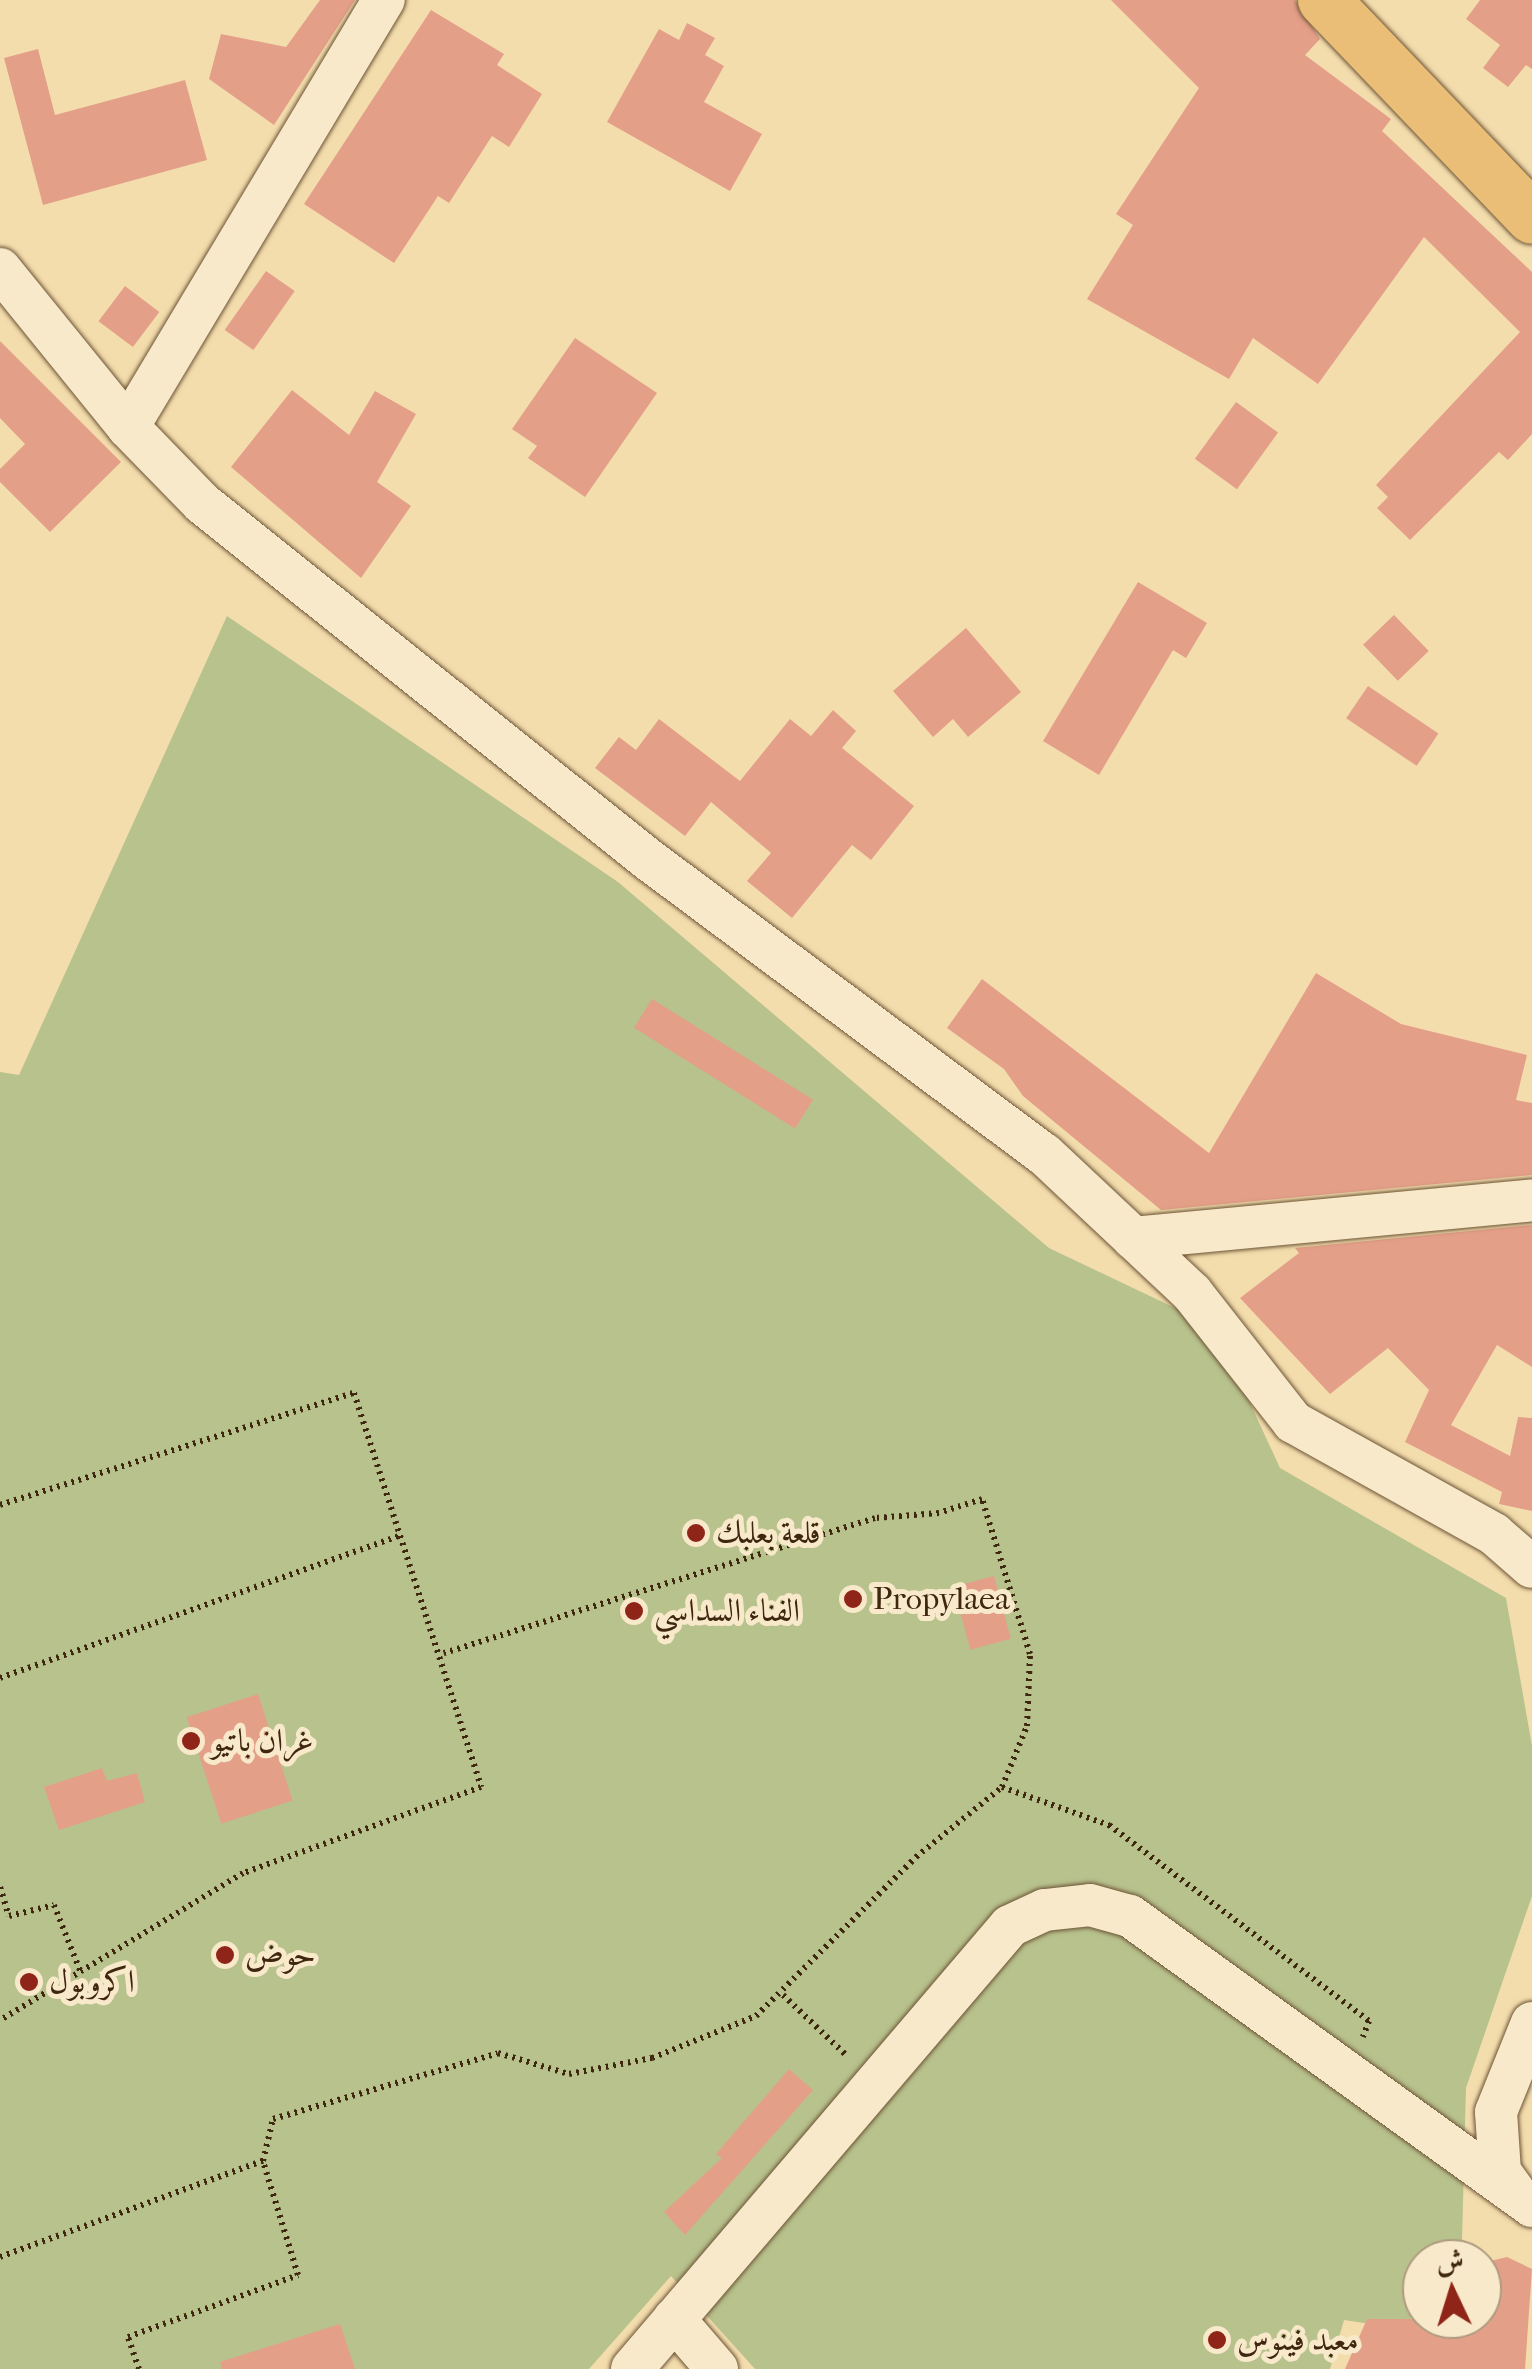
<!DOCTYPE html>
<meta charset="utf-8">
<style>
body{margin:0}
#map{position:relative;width:1532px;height:2369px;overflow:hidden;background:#f4ddad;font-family:"IM FELL French Canon",Amiri,serif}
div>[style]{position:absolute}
.green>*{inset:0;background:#b8c28d}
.building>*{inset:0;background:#e49f89;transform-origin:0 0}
.path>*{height:6px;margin-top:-3px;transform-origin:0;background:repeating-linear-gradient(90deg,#3f260e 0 2.5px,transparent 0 7.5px)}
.roads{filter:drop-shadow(0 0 2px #6c5436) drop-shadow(0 0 2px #6c5436)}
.minor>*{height:42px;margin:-21px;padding:0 21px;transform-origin:21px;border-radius:21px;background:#f8e9ca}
.major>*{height:52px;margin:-26px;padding:0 26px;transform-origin:26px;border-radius:26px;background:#eabe76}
.dots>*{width:28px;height:28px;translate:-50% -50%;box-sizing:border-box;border:5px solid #f8e9ca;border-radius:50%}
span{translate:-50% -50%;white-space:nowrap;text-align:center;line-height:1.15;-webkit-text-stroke:10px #f8e9ca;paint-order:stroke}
.poi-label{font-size:32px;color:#3f260e}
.left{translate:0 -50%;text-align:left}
.north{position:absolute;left:1402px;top:2239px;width:100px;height:100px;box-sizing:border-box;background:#f8e9ca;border:2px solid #ae9b7f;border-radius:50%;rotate:356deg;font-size:28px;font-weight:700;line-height:40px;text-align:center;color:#3f260e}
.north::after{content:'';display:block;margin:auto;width:35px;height:45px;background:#8f2418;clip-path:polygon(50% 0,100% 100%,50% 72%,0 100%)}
</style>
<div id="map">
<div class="green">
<i style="clip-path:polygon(227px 616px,618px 882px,1049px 1248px,1215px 1327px,1280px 1468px,1506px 1598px,1532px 1746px,1532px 1896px,1466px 2088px,1462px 2241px,1450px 2259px,1422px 2259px,1422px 2302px,1404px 2329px,1344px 2320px,1330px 2369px,755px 2369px,671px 2276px,589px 2369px,0 2369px,0 1072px,19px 1075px)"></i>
</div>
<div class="building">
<i style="clip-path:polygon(320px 0,355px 0,274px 125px,209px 79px,221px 34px,286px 47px)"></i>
<i style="clip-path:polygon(1111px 0,1295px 0,1320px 39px,1305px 55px,1391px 119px,1382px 131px,1532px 272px,1532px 434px,1508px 460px,1499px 452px,1410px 540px,1377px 508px,1388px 497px,1376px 485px,1520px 332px,1424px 237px,1318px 384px,1253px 338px,1229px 379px,1087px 299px,1133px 225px,1116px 214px,1199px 88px)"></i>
<i style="clip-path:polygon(1480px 0,1532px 0,1532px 69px,1526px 65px,1508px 87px,1483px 68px,1500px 45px,1466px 19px)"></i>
<i style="clip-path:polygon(431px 10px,504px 54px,497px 65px,542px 94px,509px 147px,492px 136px,449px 203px,438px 196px,394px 263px,304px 204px)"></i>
<i style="clip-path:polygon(687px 23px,715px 38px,705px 55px,724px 66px,704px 102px,762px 134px,730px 191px,607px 122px,659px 29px,679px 40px)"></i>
<i style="clip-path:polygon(38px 49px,55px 115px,185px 80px,207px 160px,43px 205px,4px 58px)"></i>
<i style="left:266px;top:271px;width:35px;height:72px;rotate:35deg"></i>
<i style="left:125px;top:286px;width:43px;height:44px;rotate:37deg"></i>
<i style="clip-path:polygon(575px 338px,657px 393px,585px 497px,528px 458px,537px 446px,512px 429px)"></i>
<i style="clip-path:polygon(0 341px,121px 462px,50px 532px,0 482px,0 469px,25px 444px,0 418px)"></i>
<i style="clip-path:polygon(292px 390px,349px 435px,375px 391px,416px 414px,377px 482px,411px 506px,361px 578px,231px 467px)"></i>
<i style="left:1236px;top:402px;width:52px;height:70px;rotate:36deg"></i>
<i style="clip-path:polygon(1138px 582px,1207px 623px,1186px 658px,1173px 650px,1099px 775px,1043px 741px)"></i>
<i style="left:1394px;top:615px;width:50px;height:43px;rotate:46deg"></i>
<i style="clip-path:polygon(966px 628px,1021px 692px,968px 737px,953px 719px,933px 737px,893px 691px)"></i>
<i style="left:1368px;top:686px;width:85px;height:39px;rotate:34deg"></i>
<i style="clip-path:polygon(833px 710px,856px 731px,842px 748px,914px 806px,871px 860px,852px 845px,792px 918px,747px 881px,771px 853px,711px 802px,685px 836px,595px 768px,619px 737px,636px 750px,659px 719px,740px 781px,790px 719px,811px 736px)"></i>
<i style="clip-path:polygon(1316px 973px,1401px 1024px,1527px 1055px,1516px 1100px,1532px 1103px,1532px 1175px,1161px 1210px,1023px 1096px,1004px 1069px,947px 1028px,982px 979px,1209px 1153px)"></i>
<i style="left:652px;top:999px;width:190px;height:34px;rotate:32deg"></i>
<i style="clip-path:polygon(1532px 1225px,1532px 1367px,1497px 1345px,1451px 1425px,1510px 1456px,1518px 1417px,1532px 1418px,1532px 1511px,1499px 1504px,1502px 1492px,1405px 1442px,1429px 1390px,1388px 1348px,1330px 1394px,1240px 1298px,1299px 1253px,1295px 1248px)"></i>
<i style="left:994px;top:1576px;width:65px;height:42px;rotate:75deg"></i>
<i style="left:258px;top:1694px;width:112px;height:75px;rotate:72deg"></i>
<i style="clip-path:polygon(102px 1768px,107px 1781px,137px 1773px,145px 1802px,59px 1830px,44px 1787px)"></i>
<i style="clip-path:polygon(789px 2069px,813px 2090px,685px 2235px,664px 2212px,722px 2158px,716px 2154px)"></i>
<i style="clip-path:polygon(1507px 2257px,1532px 2269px,1525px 2369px,1345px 2369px,1367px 2319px,1482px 2319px,1482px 2263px)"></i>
<i style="clip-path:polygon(340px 2324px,355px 2369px,222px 2369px,220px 2362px)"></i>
</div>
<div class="path">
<i style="left:0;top:1505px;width:371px;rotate:-17.6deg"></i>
<i style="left:354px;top:1393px;width:414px;rotate:72.1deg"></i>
<i style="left:481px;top:1787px;width:253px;rotate:160.1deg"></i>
<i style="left:243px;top:1873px;width:284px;rotate:148.8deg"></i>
<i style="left:0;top:1678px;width:427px;rotate:-19.6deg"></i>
<i style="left:1002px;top:1787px;width:114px;rotate:19.6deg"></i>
<i style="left:1109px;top:1825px;width:326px;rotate:37deg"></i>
<i style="left:1369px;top:2021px;width:17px;rotate:111deg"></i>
<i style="left:0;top:1887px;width:30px;rotate:73deg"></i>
<i style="left:9px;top:1916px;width:46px;rotate:-13.7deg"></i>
<i style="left:54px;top:1905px;width:73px;rotate:68.3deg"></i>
<i style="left:783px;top:1995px;width:87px;rotate:43.6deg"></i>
<i style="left:0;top:2257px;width:280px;rotate:-20.1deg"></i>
<i style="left:263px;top:2161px;width:43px;rotate:-76.6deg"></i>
<i style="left:273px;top:2119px;width:234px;rotate:-16.3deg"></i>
<i style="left:498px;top:2053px;width:74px;rotate:16.5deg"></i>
<i style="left:569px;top:2074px;width:85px;rotate:-10.9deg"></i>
<i style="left:652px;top:2058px;width:112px;rotate:-22deg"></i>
<i style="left:756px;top:2016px;width:226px;rotate:-44.8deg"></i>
<i style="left:916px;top:1857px;width:111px;rotate:-39.1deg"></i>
<i style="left:1002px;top:1787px;width:66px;rotate:-67.7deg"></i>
<i style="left:1027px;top:1726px;width:72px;rotate:-87.6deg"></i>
<i style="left:1030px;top:1654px;width:162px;rotate:-107.2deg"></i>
<i style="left:982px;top:1499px;width:45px;rotate:162deg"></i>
<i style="left:939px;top:1513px;width:64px;rotate:175.5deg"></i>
<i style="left:875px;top:1518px;width:452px;rotate:162.6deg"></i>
<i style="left:139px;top:2369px;width:34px;rotate:-109deg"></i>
<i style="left:128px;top:2337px;width:181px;rotate:-20deg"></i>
<i style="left:298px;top:2275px;width:119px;rotate:-107.1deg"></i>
</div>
<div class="roads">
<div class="minor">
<i style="left:0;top:269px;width:203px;rotate:51deg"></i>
<i style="left:128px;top:427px;width:107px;rotate:45.8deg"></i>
<i style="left:203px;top:504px;width:571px;rotate:38.6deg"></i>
<i style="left:649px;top:860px;width:492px;rotate:36.7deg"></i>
<i style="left:1044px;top:1154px;width:203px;rotate:43.2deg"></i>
<i style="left:1192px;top:1293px;width:164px;rotate:51.9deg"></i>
<i style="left:1293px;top:1422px;width:230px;rotate:29.1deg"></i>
<i style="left:1494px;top:1534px;width:50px;rotate:41deg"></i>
<i style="left:128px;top:427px;width:498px;rotate:-59.1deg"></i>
<i style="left:1133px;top:1238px;width:401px;rotate:-5.4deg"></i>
<i style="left:1514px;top:2191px;width:24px;rotate:-126deg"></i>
<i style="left:1500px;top:2172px;width:60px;rotate:-93.8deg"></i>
<i style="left:1496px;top:2112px;width:96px;rotate:-68deg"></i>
<i style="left:674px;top:2319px;width:66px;rotate:49.3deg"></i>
<i style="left:632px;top:2369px;width:582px;rotate:-49.53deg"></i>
<i style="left:1010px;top:1926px;width:38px;rotate:-25deg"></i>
<i style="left:1045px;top:1910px;width:45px;rotate:-6.3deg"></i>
<i style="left:1090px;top:1905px;width:41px;rotate:15.4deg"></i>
<i style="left:1130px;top:1916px;width:496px;rotate:35.8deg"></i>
</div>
<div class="major">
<i style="left:1324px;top:0;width:301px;rotate:46.3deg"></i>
</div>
</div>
<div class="dots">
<i style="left:696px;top:1533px;background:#8f2418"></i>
<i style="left:853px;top:1599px;background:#8f2418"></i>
<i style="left:634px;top:1611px;background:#8f2418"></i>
<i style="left:191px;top:1741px;background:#8f2418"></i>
<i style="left:225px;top:1955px;background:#8f2418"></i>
<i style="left:29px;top:1982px;background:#8f2418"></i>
<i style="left:1217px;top:2340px;background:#8f2418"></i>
</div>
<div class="poi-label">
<span class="left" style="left:716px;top:1533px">قلعة بعلبك</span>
<span class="left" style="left:873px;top:1599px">Propylaea</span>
<span class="left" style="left:654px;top:1611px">الفناء السداسي</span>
<span class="left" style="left:211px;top:1741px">غران باتيو</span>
<span class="left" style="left:245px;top:1955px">حوض</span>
<span class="left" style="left:49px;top:1982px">اكروبول</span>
<span class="left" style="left:1237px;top:2340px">معبد فينوس</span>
</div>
<div class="north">ش</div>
</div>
